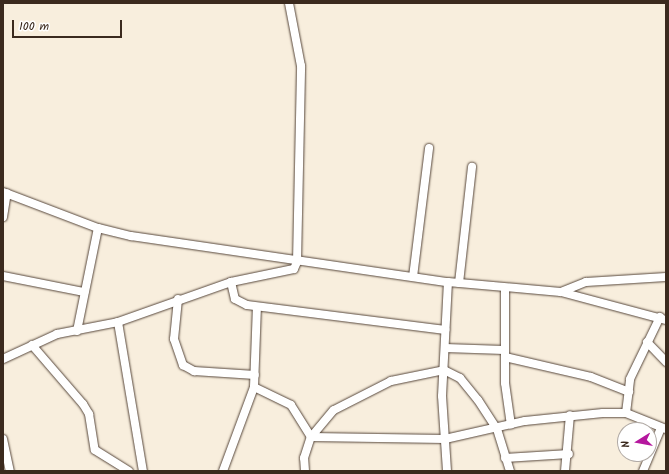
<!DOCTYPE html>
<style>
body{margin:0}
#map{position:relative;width:669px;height:474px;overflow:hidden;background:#f8eedd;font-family:Kalam,sans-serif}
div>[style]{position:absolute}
.roads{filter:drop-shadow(0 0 1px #57473b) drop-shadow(0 0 1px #57473b)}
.minor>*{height:8px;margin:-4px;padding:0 4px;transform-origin:4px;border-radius:4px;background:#fff}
span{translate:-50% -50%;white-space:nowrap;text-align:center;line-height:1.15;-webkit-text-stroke:3px #fff;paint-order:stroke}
.frame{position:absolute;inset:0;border:4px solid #3b2a1e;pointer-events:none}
.north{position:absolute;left:617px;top:422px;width:40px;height:40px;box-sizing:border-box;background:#fff;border:1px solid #b1aaa5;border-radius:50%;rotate:259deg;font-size:11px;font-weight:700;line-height:16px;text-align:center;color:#3b2a1e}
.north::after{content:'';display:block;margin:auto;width:14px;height:18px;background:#b5179e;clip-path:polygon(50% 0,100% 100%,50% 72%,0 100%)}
.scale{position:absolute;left:12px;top:20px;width:110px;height:18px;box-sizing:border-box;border:2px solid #3b2a1e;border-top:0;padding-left:5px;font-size:12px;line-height:14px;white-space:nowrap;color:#3b2a1e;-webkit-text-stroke:3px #fff;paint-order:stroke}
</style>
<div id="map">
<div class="roads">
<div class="minor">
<i style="left:3px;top:192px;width:102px;rotate:20.8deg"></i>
<i style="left:98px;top:228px;width:34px;rotate:14deg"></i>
<i style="left:131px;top:236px;width:320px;rotate:8.3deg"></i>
<i style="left:448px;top:282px;width:113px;rotate:5.1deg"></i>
<i style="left:561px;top:292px;width:109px;rotate:14.9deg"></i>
<i style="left:3px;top:217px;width:24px;rotate:-81deg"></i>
<i style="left:3px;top:276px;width:83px;rotate:11.2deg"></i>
<i style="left:413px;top:277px;width:130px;rotate:-82.9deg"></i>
<i style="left:231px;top:282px;width:17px;rotate:77deg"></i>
<i style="left:235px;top:299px;width:13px;rotate:27deg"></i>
<i style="left:247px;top:305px;width:200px;rotate:7.2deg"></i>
<i style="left:459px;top:283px;width:117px;rotate:-83.6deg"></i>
<i style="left:505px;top:288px;width:95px;rotate:90deg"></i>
<i style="left:505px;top:383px;width:42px;rotate:81.9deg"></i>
<i style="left:561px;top:292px;width:27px;rotate:-22deg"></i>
<i style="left:586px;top:282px;width:80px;rotate:-3.6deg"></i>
<i style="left:178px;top:299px;width:40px;rotate:95.7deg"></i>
<i style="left:174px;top:339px;width:28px;rotate:71deg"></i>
<i style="left:183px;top:365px;width:13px;rotate:29deg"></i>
<i style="left:194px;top:371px;width:61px;rotate:3.8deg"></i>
<i style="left:118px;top:322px;width:151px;rotate:80.5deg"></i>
<i style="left:77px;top:331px;width:105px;rotate:-78.5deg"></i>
<i style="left:647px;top:342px;width:28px;rotate:46deg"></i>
<i style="left:32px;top:345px;width:78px;rotate:49.2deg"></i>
<i style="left:83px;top:404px;width:12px;rotate:59deg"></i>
<i style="left:89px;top:414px;width:36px;rotate:81deg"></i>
<i style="left:95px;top:450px;width:40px;rotate:32deg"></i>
<i style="left:445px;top:348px;width:59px;rotate:1.9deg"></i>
<i style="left:505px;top:357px;width:88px;rotate:13.1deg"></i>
<i style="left:591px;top:377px;width:41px;rotate:21.5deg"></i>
<i style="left:3px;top:359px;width:60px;rotate:-24.8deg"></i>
<i style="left:57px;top:334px;width:62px;rotate:-11.1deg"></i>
<i style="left:118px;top:322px;width:120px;rotate:-19.5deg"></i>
<i style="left:231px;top:282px;width:64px;rotate:-11.7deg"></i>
<i style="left:294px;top:269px;width:8px;rotate:-67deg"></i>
<i style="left:297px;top:262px;width:196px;rotate:-88.8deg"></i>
<i style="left:301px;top:66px;width:64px;rotate:-100.8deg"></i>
<i style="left:254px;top:387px;width:41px;rotate:25.9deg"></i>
<i style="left:291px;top:405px;width:38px;rotate:58deg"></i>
<i style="left:311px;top:437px;width:134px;rotate:0.9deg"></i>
<i style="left:445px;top:439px;width:82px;rotate:-12.7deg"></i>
<i style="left:525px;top:421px;width:78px;rotate:-5.9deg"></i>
<i style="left:603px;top:413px;width:23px"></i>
<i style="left:626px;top:413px;width:43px;rotate:21.8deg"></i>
<i style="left:626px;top:413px;width:34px;rotate:-83deg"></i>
<i style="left:630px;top:379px;width:69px;rotate:-64.2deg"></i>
<i style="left:3px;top:439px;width:33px;rotate:78deg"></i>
<i style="left:505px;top:458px;width:64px;rotate:-3.6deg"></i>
<i style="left:223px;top:471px;width:90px;rotate:-69.7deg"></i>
<i style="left:254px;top:387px;width:80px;rotate:-87.9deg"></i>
<i style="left:305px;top:471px;width:13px;rotate:-94deg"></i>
<i style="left:304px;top:458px;width:22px;rotate:-72deg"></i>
<i style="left:311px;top:437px;width:35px;rotate:-50deg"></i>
<i style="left:334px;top:410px;width:64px;rotate:-27deg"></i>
<i style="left:391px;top:381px;width:54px;rotate:-11.7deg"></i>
<i style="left:444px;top:370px;width:18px;rotate:27deg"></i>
<i style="left:460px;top:378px;width:28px;rotate:51deg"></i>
<i style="left:478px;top:400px;width:35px;rotate:57deg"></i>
<i style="left:497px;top:429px;width:44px;rotate:72.8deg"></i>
<i style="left:447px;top:471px;width:75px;rotate:-93.8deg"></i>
<i style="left:442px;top:396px;width:114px;rotate:-87deg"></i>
<i style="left:565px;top:471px;width:56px;rotate:-84.9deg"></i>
<i style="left:643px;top:471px;width:47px;rotate:-67.3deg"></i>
</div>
</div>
<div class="frame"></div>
<div class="north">N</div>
<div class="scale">100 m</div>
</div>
